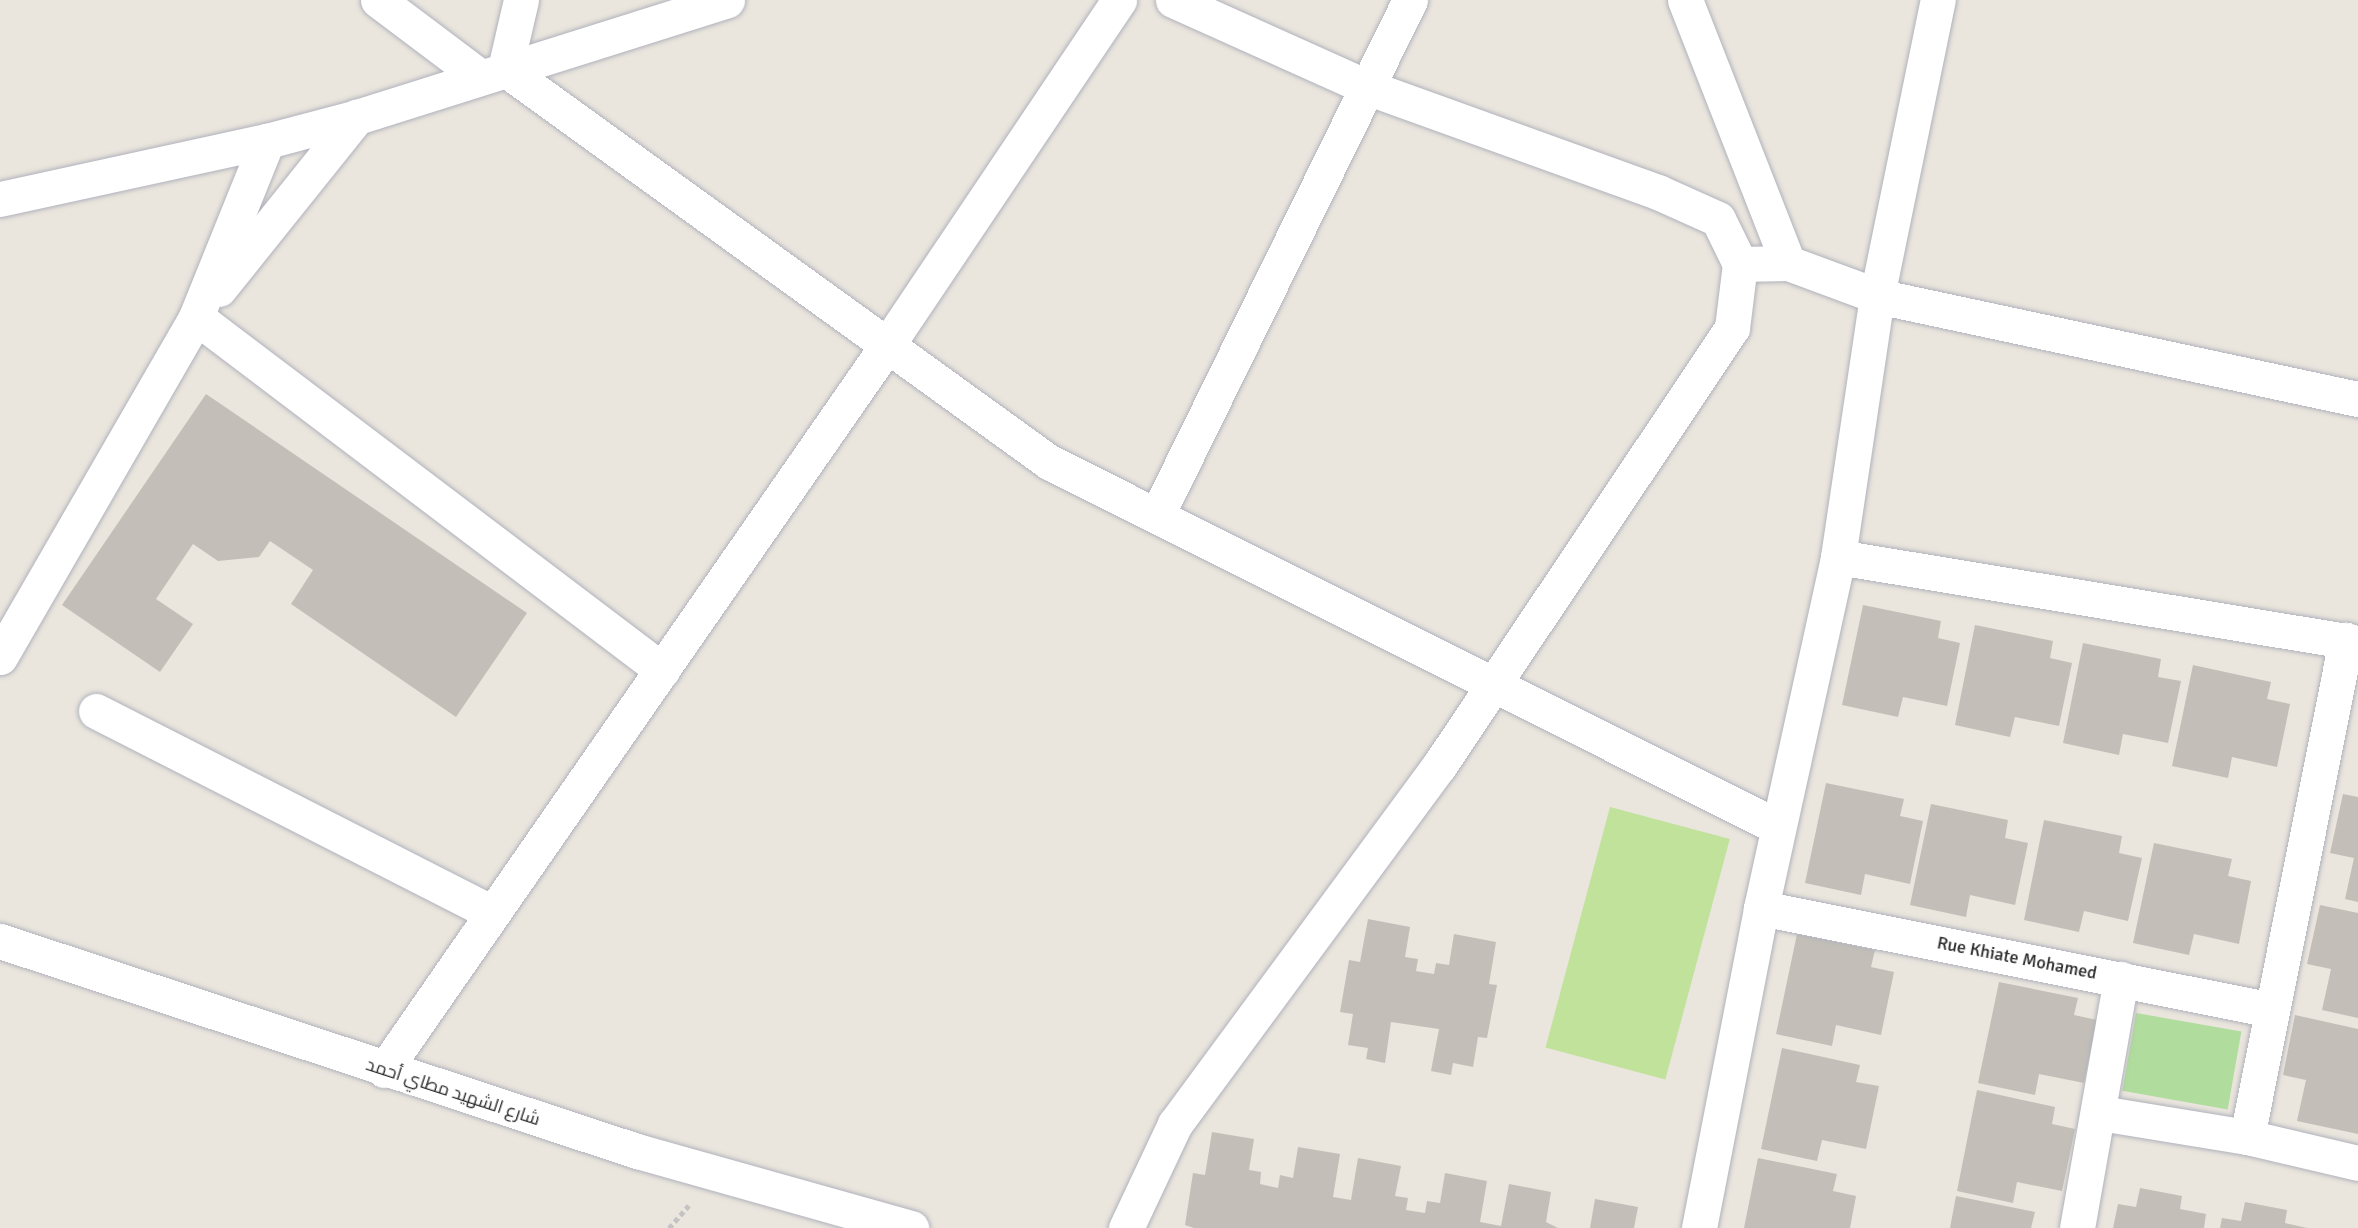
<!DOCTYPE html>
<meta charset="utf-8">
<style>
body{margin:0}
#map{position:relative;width:2358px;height:1228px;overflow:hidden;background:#eae5dd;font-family:Signika,Cairo,sans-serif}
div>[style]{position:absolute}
.green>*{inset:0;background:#b0dc9e;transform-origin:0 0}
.pitch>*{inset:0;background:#c0e29b;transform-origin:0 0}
.building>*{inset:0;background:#c3bfb8}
.path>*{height:4.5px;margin-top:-2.25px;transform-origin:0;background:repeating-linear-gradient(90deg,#c3c3c3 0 5px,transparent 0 8.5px)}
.roads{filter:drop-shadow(0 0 2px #b0b2bc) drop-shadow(0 0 2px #b0b2bc)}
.minor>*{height:35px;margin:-17.5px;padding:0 17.5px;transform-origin:17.5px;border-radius:17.5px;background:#fff}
span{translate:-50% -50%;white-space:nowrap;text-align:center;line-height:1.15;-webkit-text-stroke:5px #fff;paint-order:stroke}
.street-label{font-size:18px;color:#292929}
</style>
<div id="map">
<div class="green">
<i style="left:2136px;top:1013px;width:107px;height:79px;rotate:10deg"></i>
</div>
<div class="pitch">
<i style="left:1610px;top:807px;width:124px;height:249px;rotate:15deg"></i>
</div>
<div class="building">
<i style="clip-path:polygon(206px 394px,527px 613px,456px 717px,291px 604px,313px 570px,270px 541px,259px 557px,218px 561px,193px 544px,156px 599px,193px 624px,160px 672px,62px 605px)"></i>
<i style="clip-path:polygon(1863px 605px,1941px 621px,1938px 638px,1960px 643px,1947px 706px,1903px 697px,1898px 717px,1842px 705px)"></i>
<i style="clip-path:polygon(1975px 625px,2053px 641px,2050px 658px,2072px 663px,2059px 726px,2015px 717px,2010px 737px,1955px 725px)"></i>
<i style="clip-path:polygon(2083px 643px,2161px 659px,2158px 677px,2181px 681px,2168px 743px,2123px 734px,2119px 755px,2063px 743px)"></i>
<i style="clip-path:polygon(2193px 665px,2271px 682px,2267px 699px,2290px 704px,2277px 767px,2232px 757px,2228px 778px,2172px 766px)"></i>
<i style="clip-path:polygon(1826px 783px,1904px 799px,1900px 816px,1923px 821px,1910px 884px,1865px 874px,1861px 895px,1805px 883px)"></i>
<i style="clip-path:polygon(2343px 794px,2358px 797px,2358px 902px,2345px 899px,2354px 858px,2330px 853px)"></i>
<i style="clip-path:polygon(1931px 804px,2008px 820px,2005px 838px,2028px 843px,2015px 905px,1970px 895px,1966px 917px,1910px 905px)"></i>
<i style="clip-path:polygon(2044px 820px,2122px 836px,2119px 853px,2142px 858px,2128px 921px,2084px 911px,2079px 932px,2024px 920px)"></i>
<i style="clip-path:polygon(2154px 843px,2232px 859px,2228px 876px,2251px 881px,2239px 944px,2194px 934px,2189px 955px,2133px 943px)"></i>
<i style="clip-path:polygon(2320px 905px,2358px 913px,2358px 1018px,2322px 1010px,2331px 969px,2307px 964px)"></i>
<i style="clip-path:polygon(1368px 919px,1410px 927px,1405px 957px,1418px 959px,1416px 971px,1434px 974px,1436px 963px,1449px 965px,1454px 934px,1496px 942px,1489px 984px,1497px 985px,1487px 1038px,1478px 1037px,1473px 1067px,1453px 1063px,1451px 1075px,1431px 1071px,1439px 1029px,1391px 1022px,1385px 1063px,1366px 1059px,1368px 1048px,1348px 1045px,1353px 1014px,1340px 1012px,1349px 960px,1360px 962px)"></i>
<i style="clip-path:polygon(1797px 934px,1875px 950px,1871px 967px,1894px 972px,1881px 1035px,1836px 1025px,1832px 1046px,1776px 1034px)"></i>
<i style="clip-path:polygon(1999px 982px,2078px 998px,2074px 1015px,2097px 1020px,2084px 1083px,2039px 1074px,2035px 1095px,1978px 1083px)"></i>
<i style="clip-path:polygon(2295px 1015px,2358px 1029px,2358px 1134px,2297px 1121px,2306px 1080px,2283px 1075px)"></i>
<i style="clip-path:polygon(1782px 1048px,1860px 1065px,1856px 1082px,1879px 1086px,1866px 1149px,1822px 1140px,1817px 1161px,1761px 1149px)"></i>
<i style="clip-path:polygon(1977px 1090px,2055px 1107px,2052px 1124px,2075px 1129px,2062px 1191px,2017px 1182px,2013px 1203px,1957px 1191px)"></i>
<i style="clip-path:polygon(1212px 1132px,1254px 1139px,1249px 1170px,1261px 1172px,1260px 1184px,1278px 1188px,1280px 1175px,1293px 1178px,1298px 1147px,1340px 1154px,1333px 1197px,1351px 1200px,1358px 1158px,1401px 1166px,1395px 1196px,1408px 1198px,1406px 1210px,1425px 1213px,1427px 1201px,1440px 1203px,1445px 1173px,1487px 1181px,1480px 1222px,1501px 1226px,1509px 1184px,1551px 1192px,1546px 1222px,1558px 1228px,1194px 1228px,1185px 1225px,1193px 1173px,1205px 1175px)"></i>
<i style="clip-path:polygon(1758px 1158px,1837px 1174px,1833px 1191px,1856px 1196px,1850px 1228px,1744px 1228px)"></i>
<i style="clip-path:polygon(2140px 1188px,2182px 1196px,2180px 1209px,2206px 1214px,2204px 1228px,2113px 1228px,2118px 1204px,2136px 1207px)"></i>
<i style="clip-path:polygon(1956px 1196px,2035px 1212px,2031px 1228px,1950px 1228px)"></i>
<i style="clip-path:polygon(1595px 1199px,1638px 1207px,1634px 1228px,1590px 1228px)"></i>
<i style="clip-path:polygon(2245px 1202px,2287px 1210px,2285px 1223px,2307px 1228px,2220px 1228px,2222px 1218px,2241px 1221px)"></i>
</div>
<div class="path">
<i style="left:669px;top:1228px;width:30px;rotate:-49deg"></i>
</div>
<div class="roads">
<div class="minor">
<i style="left:378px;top:0;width:126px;rotate:37deg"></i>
<i style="left:521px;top:0;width:71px;rotate:103.1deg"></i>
<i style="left:505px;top:69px;width:671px;rotate:35.85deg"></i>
<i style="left:1049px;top:462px;width:815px;rotate:26.6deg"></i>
<i style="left:1685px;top:0;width:282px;rotate:68.6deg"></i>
<i style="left:0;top:199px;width:273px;rotate:-12.3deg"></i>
<i style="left:267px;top:141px;width:93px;rotate:-14.9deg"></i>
<i style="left:357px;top:117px;width:388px;rotate:-17.5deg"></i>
<i style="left:1740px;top:264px;width:48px;rotate:-1.2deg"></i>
<i style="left:1788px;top:263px;width:95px;rotate:20.3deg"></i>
<i style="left:1877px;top:296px;width:492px;rotate:12.1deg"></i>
<i style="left:219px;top:289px;width:221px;rotate:-51.3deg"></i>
<i style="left:196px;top:317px;width:585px;rotate:37.14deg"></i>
<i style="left:1157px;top:515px;width:574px;rotate:-63.84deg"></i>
<i style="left:1838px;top:557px;width:527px;rotate:9.39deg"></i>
<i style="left:0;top:657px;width:392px;rotate:-60deg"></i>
<i style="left:196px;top:317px;width:190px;rotate:-68deg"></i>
<i style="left:96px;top:711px;width:443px;rotate:27deg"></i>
<i style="left:1761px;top:908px;width:521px;rotate:11.29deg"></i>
<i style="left:0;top:941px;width:671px;rotate:18.25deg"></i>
<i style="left:637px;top:1151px;width:285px;rotate:15.7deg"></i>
<i style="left:384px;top:1070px;width:880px;rotate:-55.23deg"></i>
<i style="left:886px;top:347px;width:418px;rotate:-56.1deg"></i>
<i style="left:2100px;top:1113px;width:149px;rotate:9.3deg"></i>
<i style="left:2247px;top:1137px;width:114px;rotate:13.2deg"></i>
<i style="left:2247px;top:1137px;width:507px;rotate:-78.73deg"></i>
<i style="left:1126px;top:1228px;width:115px;rotate:-64.8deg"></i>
<i style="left:1175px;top:1124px;width:445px;rotate:-53.6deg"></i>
<i style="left:1439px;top:766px;width:527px;rotate:-56.22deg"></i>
<i style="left:1732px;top:328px;width:64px;rotate:-82.9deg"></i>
<i style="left:1740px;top:264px;width:50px;rotate:-116.1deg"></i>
<i style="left:1718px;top:219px;width:66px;rotate:-155.8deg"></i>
<i style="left:1658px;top:192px;width:307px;rotate:-160.2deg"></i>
<i style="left:1369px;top:88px;width:215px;rotate:-155.8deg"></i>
<i style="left:1699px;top:1228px;width:326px;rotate:-79deg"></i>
<i style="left:1761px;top:908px;width:359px;rotate:-77.6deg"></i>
<i style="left:1838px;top:557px;width:264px;rotate:-81.5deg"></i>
<i style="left:1877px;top:296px;width:302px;rotate:-78.4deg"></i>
<i style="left:2077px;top:1228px;width:253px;rotate:-80deg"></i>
</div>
</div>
<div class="street-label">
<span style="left:2017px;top:958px;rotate:11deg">Rue Khiate Mohamed</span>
<span style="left:453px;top:1092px;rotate:18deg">شارع الشهيد مطاي أحمد</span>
</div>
</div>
